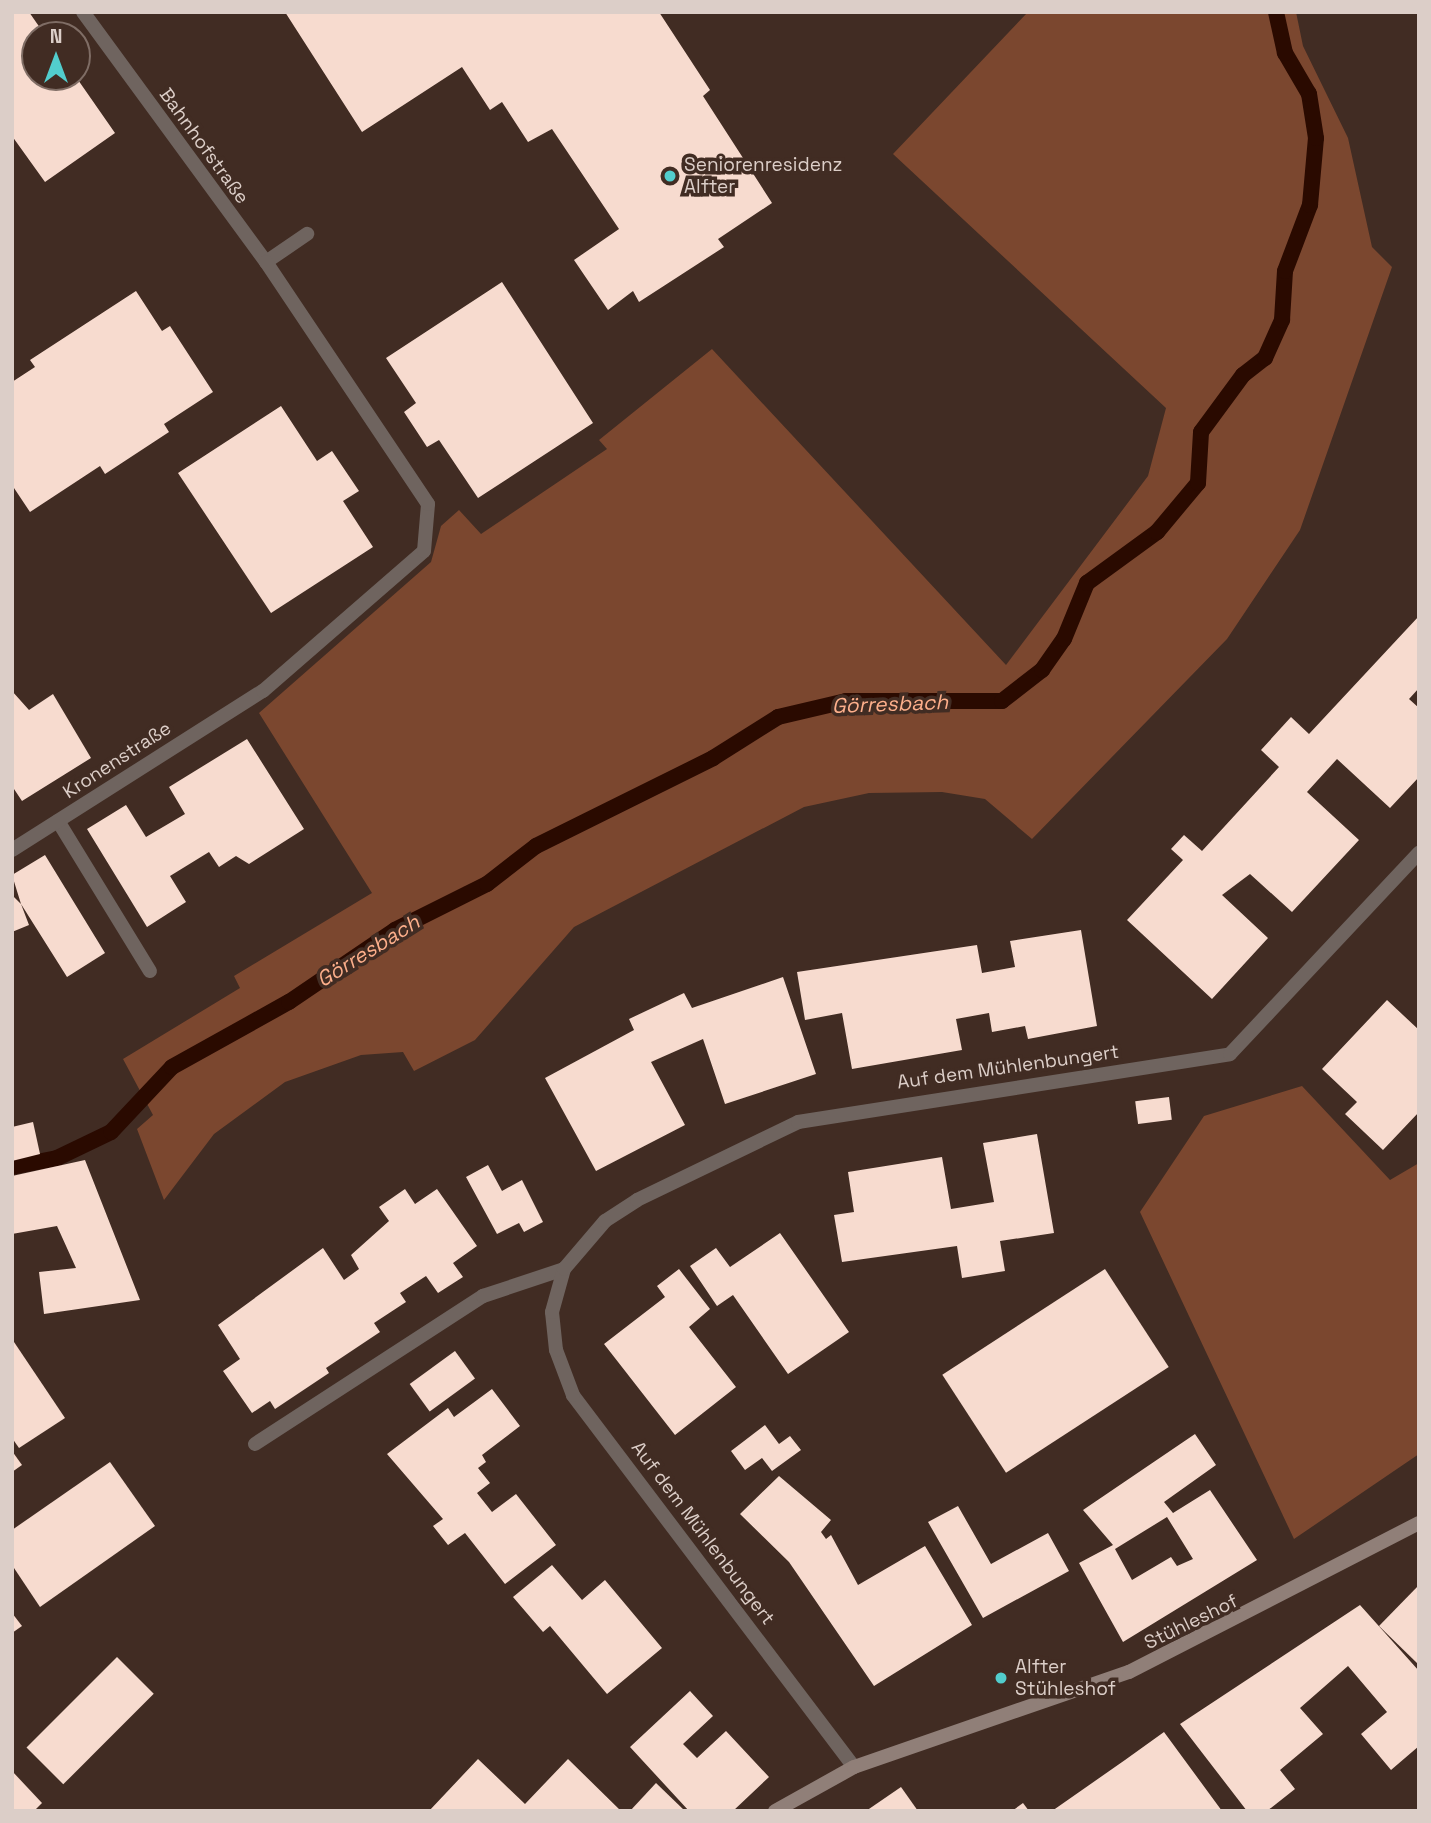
<!DOCTYPE html>
<meta charset="utf-8">
<style>
body{margin:0}
#map{position:relative;width:1431px;height:1823px;overflow:hidden;background:#412c23;font-family:"Space Grotesk",sans-serif}
div>[style]{position:absolute}
.green>*{inset:0;background:#7b472f}
.stream>*{height:16px;margin:-8px;padding:0 8px;transform-origin:8px;border-radius:8px;background:#2a0a00}
.building>*{inset:0;background:#f7dbcf;transform-origin:0 0}
.lane>*{height:14px;margin:-7px;padding:0 7px;transform-origin:7px;border-radius:7px;background:#6f645f}
.street>*{height:14px;margin:-7px;padding:0 7px;transform-origin:7px;border-radius:7px;background:#6f645f}
.secondary>*{height:14px;margin:-7px;padding:0 7px;transform-origin:7px;border-radius:7px;background:#907f78}
.dots>*{width:19px;height:19px;translate:-50% -50%;box-sizing:border-box;border:4px solid #412c23;border-radius:50%}
span{translate:-50% -50%;white-space:nowrap;text-align:center;line-height:1.15;-webkit-text-stroke:7px #412c23;paint-order:stroke}
.street-label{font-size:19px;color:#dccec8}
.poi-label{font-size:19px;color:#dccec8}
.left{translate:0 -50%;text-align:left}
.water-label{font-size:21px;color:#fdaf8b;font-style:italic}
.frame{position:absolute;inset:0;border:14px solid #dccec8;pointer-events:none}
.north{position:absolute;left:21px;top:21px;width:70px;height:70px;box-sizing:border-box;background:#412c23;border:2px solid #7f6d65;border-radius:50%;rotate:0deg;font-size:19px;font-weight:700;line-height:28px;text-align:center;color:#dccec8}
.north::after{content:'';display:block;margin:auto;width:24px;height:32px;background:#52cdcd;clip-path:polygon(50% 0,100% 100%,50% 72%,0 100%)}
</style>
<div id="map">
<div class="green">
<i style="clip-path:polygon(1028px 12px,1296px 12px,1303px 46px,1348px 138px,1372px 247px,1392px 267px,1300px 530px,1227px 639px,1032px 839px,985px 799px,942px 792px,869px 793px,804px 807px,574px 927px,475px 1040px,414px 1071px,403px 1052px,361px 1055px,285px 1082px,214px 1134px,164px 1200px,137px 1129px,153px 1115px,123px 1059px,240px 988px,234px 976px,372px 893px,259px 713px,431px 562px,441px 526px,459px 510px,481px 534px,607px 449px,599px 440px,712px 349px,1006px 665px,1148px 476px,1166px 408px,893px 154px)"></i>
<i style="clip-path:polygon(1302px 1086px,1390px 1180px,1419px 1163px,1419px 1454px,1294px 1539px,1140px 1212px,1204px 1116px)"></i>
</div>
<div class="stream">
<i style="left:12px;top:1167px;width:46px;rotate:-11.3deg"></i>
<i style="left:57px;top:1158px;width:60px;rotate:-25.7deg"></i>
<i style="left:111px;top:1132px;width:89px;rotate:-46.8deg"></i>
<i style="left:172px;top:1067px;width:134px;rotate:-29.1deg"></i>
<i style="left:289px;top:1002px;width:128px;rotate:-34.2deg"></i>
<i style="left:395px;top:930px;width:103px;rotate:-26.6deg"></i>
<i style="left:487px;top:884px;width:62px;rotate:-37.8deg"></i>
<i style="left:536px;top:846px;width:198px;rotate:-26.4deg"></i>
<i style="left:713px;top:758px;width:77px;rotate:-32.2deg"></i>
<i style="left:778px;top:717px;width:70px;rotate:-13.2deg"></i>
<i style="left:846px;top:701px;width:156px"></i>
<i style="left:1002px;top:701px;width:51px;rotate:-37.8deg"></i>
<i style="left:1042px;top:670px;width:38px;rotate:-55deg"></i>
<i style="left:1064px;top:639px;width:61px;rotate:-67.7deg"></i>
<i style="left:1087px;top:583px;width:87px;rotate:-36.1deg"></i>
<i style="left:1157px;top:532px;width:64px;rotate:-50.1deg"></i>
<i style="left:1198px;top:483px;width:51px;rotate:-86.6deg"></i>
<i style="left:1201px;top:432px;width:71px;rotate:-53.6deg"></i>
<i style="left:1243px;top:375px;width:28px;rotate:-38deg"></i>
<i style="left:1265px;top:358px;width:42px;rotate:-65.9deg"></i>
<i style="left:1282px;top:320px;width:49px;rotate:-86.5deg"></i>
<i style="left:1285px;top:271px;width:71px;rotate:-69.3deg"></i>
<i style="left:1310px;top:205px;width:67px;rotate:-84.9deg"></i>
<i style="left:1316px;top:138px;width:45px;rotate:-99deg"></i>
<i style="left:1309px;top:94px;width:48px;rotate:-120.3deg"></i>
<i style="left:1285px;top:53px;width:42px;rotate:-102.4deg"></i>
</div>
<div class="building">
<i style="clip-path:polygon(12px 12px,29px 12px,45px 35px,35px 35px,35px 77px,76px 77px,115px 133px,45px 182px,12px 136px)"></i>
<i style="clip-path:polygon(285px 12px,659px 12px,710px 90px,703px 96px,772px 203px,718px 239px,724px 247px,639px 302px,633px 291px,608px 310px,574px 260px,619px 229px,552px 129px,528px 142px,502px 102px,490px 110px,462px 67px,362px 132px)"></i>
<i style="clip-path:polygon(502px 282px,593px 423px,478px 498px,439px 440px,427px 447px,404px 412px,416px 403px,386px 358px)"></i>
<i style="clip-path:polygon(136px 291px,162px 331px,170px 326px,213px 392px,164px 424px,169px 432px,105px 474px,100px 466px,30px 512px,12px 485px,12px 382px,35px 367px,30px 360px)"></i>
<i style="clip-path:polygon(281px 406px,317px 461px,332px 451px,359px 491px,343px 501px,373px 547px,271px 613px,178px 473px)"></i>
<i style="clip-path:polygon(1419px 616px,1419px 688px,1409px 699px,1419px 708px,1419px 777px,1390px 808px,1337px 759px,1307px 792px,1359px 840px,1292px 912px,1250px 874px,1222px 895px,1268px 938px,1212px 999px,1127px 920px,1183px 860px,1171px 849px,1184px 835px,1202px 851px,1279px 767px,1261px 750px,1291px 717px,1309px 734px)"></i>
<i style="clip-path:polygon(12px 691px,29px 710px,53px 694px,91px 758px,22px 801px,12px 786px)"></i>
<i style="clip-path:polygon(247px 739px,304px 829px,249px 864px,236px 856px,219px 867px,209px 852px,170px 876px,186px 902px,147px 927px,87px 829px,126px 805px,146px 837px,185px 814px,169px 787px)"></i>
<i style="clip-path:polygon(45px 855px,105px 953px,67px 977px,21px 904px,29px 925px,12px 932px,12px 895px,21px 904px,12px 875px)"></i>
<i style="clip-path:polygon(1081px 930px,1097px 1026px,1028px 1039px,1025px 1026px,992px 1032px,989px 1013px,956px 1019px,962px 1050px,852px 1069px,842px 1013px,805px 1020px,797px 972px,977px 945px,982px 973px,1015px 967px,1010px 941px)"></i>
<i style="clip-path:polygon(783px 977px,816px 1074px,725px 1104px,703px 1039px,651px 1062px,685px 1125px,596px 1171px,545px 1078px,634px 1030px,629px 1019px,684px 993px,692px 1008px)"></i>
<i style="clip-path:polygon(1387px 1000px,1419px 1030px,1419px 1112px,1383px 1150px,1345px 1114px,1357px 1102px,1322px 1069px)"></i>
<i style="left:1169px;top:1097px;width:23px;height:34px;rotate:83deg"></i>
<i style="clip-path:polygon(33px 1122px,40px 1154px,12px 1161px,12px 1127px)"></i>
<i style="clip-path:polygon(1037px 1134px,1054px 1233px,1000px 1241px,1005px 1271px,962px 1278px,957px 1246px,842px 1262px,834px 1215px,854px 1212px,848px 1172px,942px 1157px,951px 1209px,994px 1202px,983px 1143px)"></i>
<i style="clip-path:polygon(85px 1160px,140px 1300px,44px 1314px,39px 1272px,76px 1268px,57px 1226px,12px 1234px,12px 1176px)"></i>
<i style="clip-path:polygon(488px 1165px,502px 1191px,522px 1180px,543px 1222px,524px 1232px,519px 1223px,497px 1234px,466px 1177px)"></i>
<i style="clip-path:polygon(405px 1189px,415px 1204px,437px 1189px,477px 1246px,453px 1263px,463px 1277px,438px 1293px,426px 1276px,400px 1293px,406px 1302px,374px 1323px,380px 1332px,326px 1368px,329px 1373px,275px 1409px,270px 1401px,252px 1413px,223px 1371px,240px 1359px,218px 1325px,323px 1248px,344px 1280px,359px 1269px,351px 1255px,389px 1221px,379px 1207px)"></i>
<i style="clip-path:polygon(780px 1233px,849px 1332px,788px 1374px,733px 1295px,717px 1306px,690px 1266px,716px 1248px,730px 1267px)"></i>
<i style="clip-path:polygon(679px 1269px,710px 1309px,689px 1327px,736px 1387px,675px 1435px,604px 1344px,665px 1297px,657px 1286px)"></i>
<i style="left:1105px;top:1269px;width:117px;height:194px;rotate:57deg"></i>
<i style="clip-path:polygon(12px 1339px,65px 1418px,19px 1448px,12px 1438px)"></i>
<i style="left:455px;top:1351px;width:34px;height:56px;rotate:54deg"></i>
<i style="clip-path:polygon(492px 1389px,520px 1426px,482px 1455px,486px 1462px,478px 1468px,490px 1483px,477px 1493px,492px 1512px,516px 1494px,556px 1545px,505px 1584px,465px 1533px,448px 1545px,433px 1526px,443px 1519px,387px 1454px,448px 1408px,454px 1417px)"></i>
<i style="clip-path:polygon(765px 1425px,779px 1444px,790px 1436px,801px 1450px,772px 1471px,762px 1458px,745px 1470px,731px 1451px)"></i>
<i style="clip-path:polygon(evenodd,1195px 1434px,1216px 1465px,1164px 1502px,1173px 1513px,1210px 1490px,1257px 1560px,1123px 1642px,1079px 1563px,1113px 1545px,1083px 1510px,1195px 1434px,1167px 1517px,1193px 1559px,1177px 1566px,1171px 1557px,1132px 1580px,1115px 1549px,1167px 1517px)"></i>
<i style="clip-path:polygon(12px 1451px,22px 1465px,12px 1472px)"></i>
<i style="clip-path:polygon(110px 1462px,155px 1526px,40px 1607px,12px 1565px,12px 1530px)"></i>
<i style="clip-path:polygon(779px 1476px,831px 1520px,821px 1532px,826px 1539px,831px 1535px,858px 1585px,925px 1546px,972px 1625px,874px 1686px,789px 1562px,740px 1514px)"></i>
<i style="clip-path:polygon(958px 1506px,991px 1564px,1048px 1533px,1069px 1571px,983px 1618px,928px 1522px)"></i>
<i style="clip-path:polygon(552px 1565px,582px 1600px,605px 1580px,662px 1648px,607px 1694px,550px 1626px,543px 1632px,513px 1597px)"></i>
<i style="clip-path:polygon(1419px 1585px,1419px 1665px,1379px 1626px)"></i>
<i style="clip-path:polygon(1360px 1605px,1419px 1671px,1419px 1746px,1391px 1770px,1361px 1734px,1387px 1712px,1348px 1666px,1300px 1708px,1323px 1734px,1280px 1770px,1295px 1789px,1267px 1811px,1247px 1811px,1180px 1724px)"></i>
<i style="clip-path:polygon(12px 1613px,22px 1626px,12px 1633px)"></i>
<i style="left:117px;top:1657px;width:52px;height:128px;rotate:45deg"></i>
<i style="clip-path:polygon(690px 1691px,713px 1716px,683px 1744px,697px 1758px,726px 1731px,769px 1777px,733px 1811px,689px 1811px,630px 1747px)"></i>
<i style="clip-path:polygon(1164px 1732px,1222px 1811px,1052px 1811px,1125px 1760px)"></i>
<i style="clip-path:polygon(478px 1759px,525px 1804px,568px 1759px,621px 1811px,429px 1811px)"></i>
<i style="clip-path:polygon(12px 1771px,42px 1803px,34px 1811px,12px 1811px)"></i>
<i style="clip-path:polygon(656px 1783px,685px 1811px,630px 1811px)"></i>
<i style="clip-path:polygon(901px 1787px,918px 1811px,866px 1811px)"></i>
<i style="clip-path:polygon(1023px 1803px,1029px 1811px,1012px 1811px)"></i>
</div>
<div class="lane">
<i style="left:83px;top:12px;width:310px;rotate:53.8deg"></i>
<i style="left:266px;top:262px;width:50px;rotate:-34.3deg"></i>
<i style="left:58px;top:821px;width:176px;rotate:58.5deg"></i>
<i style="left:12px;top:850px;width:297px;rotate:-32.4deg"></i>
<i style="left:263px;top:691px;width:213px;rotate:-41deg"></i>
<i style="left:424px;top:551px;width:47px;rotate:-85.1deg"></i>
<i style="left:428px;top:504px;width:291px;rotate:-123.8deg"></i>
</div>
<div class="street">
<i style="left:255px;top:1444px;width:272px;rotate:-33deg"></i>
<i style="left:483px;top:1296px;width:85px;rotate:-18.4deg"></i>
<i style="left:854px;top:1767px;width:466px;rotate:-127.1deg"></i>
<i style="left:573px;top:1395px;width:48px;rotate:-110.7deg"></i>
<i style="left:556px;top:1350px;width:38px;rotate:-96deg"></i>
<i style="left:552px;top:1312px;width:45px;rotate:-74.4deg"></i>
<i style="left:564px;top:1269px;width:63px;rotate:-49.5deg"></i>
<i style="left:605px;top:1221px;width:38px;rotate:-33deg"></i>
<i style="left:637px;top:1200px;width:179px;rotate:-25.8deg"></i>
<i style="left:798px;top:1122px;width:437px;rotate:-8.9deg"></i>
<i style="left:1230px;top:1054px;width:276px;rotate:-46.8deg"></i>
</div>
<div class="secondary">
<i style="left:775px;top:1811px;width:90px;rotate:-29.1deg"></i>
<i style="left:854px;top:1767px;width:291px;rotate:-19.1deg"></i>
<i style="left:1129px;top:1672px;width:326px;rotate:-27.2deg"></i>
</div>
<div class="dots">
<i style="left:670px;top:176px;background:#52cdcd"></i>
<i style="left:1001px;top:1678px;background:#52cdcd"></i>
</div>
<div class="street-label">
<span style="left:204px;top:146px;rotate:54deg">Bahnhofstraße</span>
<span style="left:117px;top:760px;rotate:-33deg">Kronenstraße</span>
<span style="left:1008px;top:1067px;rotate:-8deg">Auf dem Mühlenbungert</span>
<span style="left:703px;top:1533px;rotate:53deg">Auf dem Mühlenbungert</span>
<span style="left:1191px;top:1622px;rotate:-26deg">Stühleshof</span>
</div>
<div class="poi-label">
<span class="left" style="left:684px;top:176px">Seniorenresidenz<br>Alfter</span>
<span class="left" style="left:1015px;top:1678px">Alfter<br>Stühleshof</span>
</div>
<div class="water-label">
<span style="left:890px;top:704px;rotate:-2deg">Görresbach</span>
<span style="left:368px;top:951px;rotate:-32deg">Görresbach</span>
</div>
<div class="frame"></div>
<div class="north">N</div>
</div>
